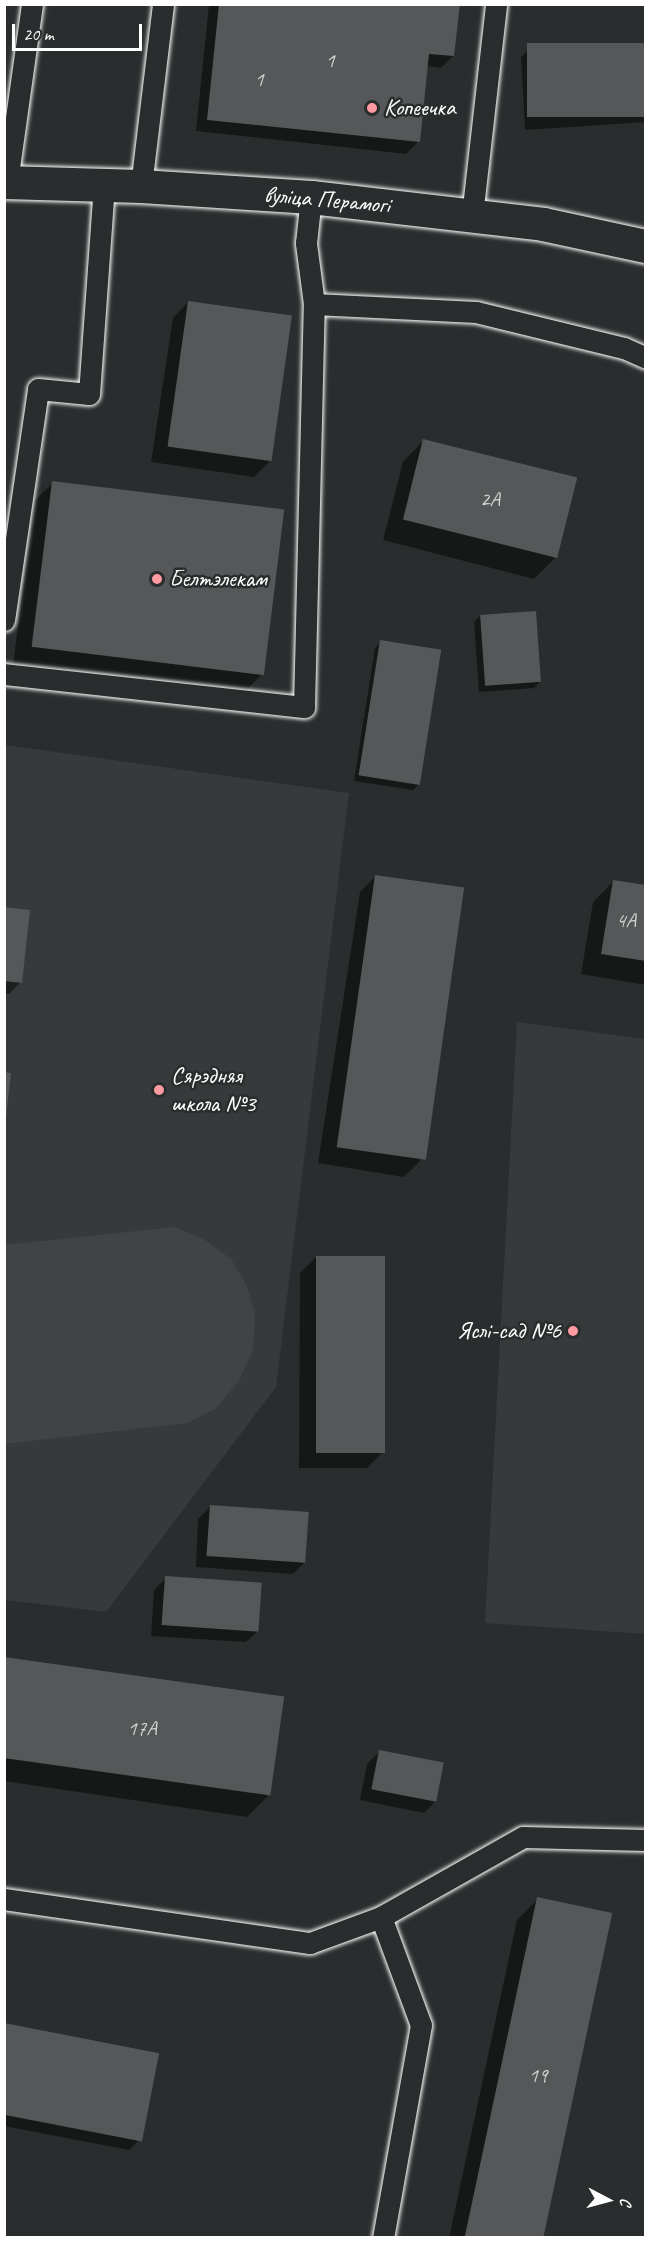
<!DOCTYPE html>
<meta charset="utf-8">
<style>
body{margin:0}
#map{position:relative;width:650px;height:2242px;overflow:hidden;background:#2a2d2e;font-family:Caveat,sans-serif}
div>[style]{position:absolute}
.built>*{inset:0;background:#373a3b}
.green>*{inset:0;background:#414445}
.shadow>*{inset:0;background:#0007}
.building>*{inset:0;background:#555758;transform-origin:0 0}
.roads{filter:drop-shadow(0 0 2px #fff) drop-shadow(0 0 2px #fff)}
.lane>*{height:21px;margin:-10.5px;padding:0 10.5px;transform-origin:10.5px;border-radius:10.5px;background:#2a2d2e}
.secondary>*{height:33px;margin:-16.5px;padding:0 16.5px;transform-origin:16.5px;border-radius:16.5px;background:#2a2d2e}
.dots>*{width:16px;height:16px;translate:-50% -50%;box-sizing:border-box;border:3px solid #2a2d2e;border-radius:50%}
span{translate:-50% -50%;white-space:nowrap;text-align:center;line-height:1.15;-webkit-text-stroke:5px #2a2d2e;paint-order:stroke}
.number-label{font-size:21px;color:#d4d5d5}
.number-label span{-webkit-text-stroke-width:0}
.poi-label{font-size:24px;color:#fff}
.left{translate:0 -50%;text-align:left}
.right{translate:-100% -50%;text-align:right}
.street-label{font-size:24px;color:#fff}
.frame{position:absolute;inset:0;border:6px solid #fff;pointer-events:none}
.north{position:absolute;left:578px;top:2170px;width:60px;height:60px;-webkit-text-stroke:4px #2a2d2e;paint-order:stroke;rotate:96deg;font-size:16px;font-weight:700;line-height:24px;text-align:center;color:#fff}
.north::after{content:'';display:block;margin:auto;width:21px;height:27px;background:#fff;clip-path:polygon(50% 0,100% 100%,50% 72%,0 100%)}
.scale{position:absolute;left:12px;top:24px;width:130px;height:27px;box-sizing:border-box;border:3px solid #fff;border-top:0;padding-left:8px;font-size:18px;line-height:21px;white-space:nowrap;color:#fff;-webkit-text-stroke:4px #2a2d2e;paint-order:stroke}
</style>
<div id="map">
<div class="built">
<i style="clip-path:polygon(5px 745px,349px 793px,276px 1387px,106px 1612px,5px 1600px)"></i>
<i style="clip-path:polygon(517px 1022px,645px 1039px,645px 1634px,485px 1623px)"></i>
</div>
<div class="green">
<i style="clip-path:polygon(175px 1227px,205px 1240px,231px 1259px,246px 1284px,255px 1313px,253px 1350px,239px 1381px,215px 1409px,187px 1423px,5px 1444px,5px 1245px)"></i>
</div>
<div class="shadow">
<i style="clip-path:polygon(209px 4px,458px 4px,453px 56px,441px 68px,426px 66px,418px 142px,406px 154px,196px 131px)"></i>
<i style="clip-path:polygon(646px 44px,646px 122px,525px 130px,521px 57px,527px 51px)"></i>
<i style="clip-path:polygon(188px 302px,270px 461px,254px 477px,151px 462px,173px 318px)"></i>
<i style="clip-path:polygon(423px 441px,555px 558px,534px 579px,383px 540px,403px 462px)"></i>
<i style="clip-path:polygon(53px 483px,261px 675px,243px 694px,13px 665px,34px 501px)"></i>
<i style="clip-path:polygon(480px 616px,540px 682px,534px 688px,479px 692px,474px 622px)"></i>
<i style="clip-path:polygon(381px 642px,419px 784px,413px 790px,354px 781px,375px 648px)"></i>
<i style="clip-path:polygon(376px 876px,420px 1161px,404px 1177px,318px 1163px,360px 892px)"></i>
<i style="clip-path:polygon(614px 881px,646px 887px,646px 985px,581px 974px,593px 902px)"></i>
<i style="clip-path:polygon(4px 909px,20px 983px,9px 994px,4px 994px)"></i>
<i style="clip-path:polygon(316px 1257px,383px 1452px,367px 1468px,299px 1468px,300px 1273px)"></i>
<i style="clip-path:polygon(210px 1507px,305px 1562px,293px 1574px,196px 1567px,198px 1519px)"></i>
<i style="clip-path:polygon(166px 1578px,258px 1631px,246px 1642px,151px 1636px,154px 1590px)"></i>
<i style="clip-path:polygon(4px 1658px,268px 1796px,247px 1817px,4px 1781px)"></i>
<i style="clip-path:polygon(379px 1752px,436px 1801px,424px 1813px,360px 1800px,367px 1764px)"></i>
<i style="clip-path:polygon(538px 1899px,541px 2238px,449px 2238px,517px 1920px)"></i>
<i style="clip-path:polygon(4px 2025px,141px 2138px,129px 2150px,4px 2126px)"></i>
</div>
<div class="building">
<i style="clip-path:polygon(219px 4px,460px 4px,454px 56px,429px 54px,420px 142px,207px 120px)"></i>
<i style="left:646px;top:43px;width:74px;height:119px;rotate:90deg"></i>
<i style="left:188px;top:301px;width:105px;height:147px;rotate:8deg"></i>
<i style="left:423px;top:439px;width:159px;height:83px;rotate:14deg"></i>
<i style="left:52px;top:481px;width:234px;height:167px;rotate:7deg"></i>
<i style="left:536px;top:611px;width:71px;height:56px;rotate:86deg"></i>
<i style="left:380px;top:640px;width:62px;height:137px;rotate:9deg"></i>
<i style="left:375px;top:875px;width:90px;height:275px;rotate:8deg"></i>
<i style="clip-path:polygon(613px 880px,646px 885px,646px 961px,601px 954px)"></i>
<i style="clip-path:polygon(4px 907px,30px 910px,22px 983px,4px 981px)"></i>
<i style="clip-path:polygon(4px 1072px,11px 1073px,6px 1117px,4px 1117px)"></i>
<i style="left:316px;top:1256px;width:69px;height:197px"></i>
<i style="left:210px;top:1505px;width:99px;height:51px;rotate:4deg"></i>
<i style="left:165px;top:1576px;width:97px;height:49px;rotate:4deg"></i>
<i style="left:4px;top:1657px;width:283px;height:100px;rotate:8deg"></i>
<i style="left:379px;top:1750px;width:66px;height:40px;rotate:11deg"></i>
<i style="left:537px;top:1897px;width:77px;height:349px;rotate:12deg"></i>
<i style="left:4px;top:2023px;width:158px;height:90px;rotate:11deg"></i>
</div>
<div class="roads">
<div class="lane">
<i style="left:7px;top:182px;width:180px;rotate:-82deg"></i>
<i style="left:141px;top:186px;width:183px;rotate:-83.1deg"></i>
<i style="left:472px;top:216px;width:213px;rotate:-83.5deg"></i>
<i style="left:314px;top:304px;width:162px;rotate:2.8deg"></i>
<i style="left:476px;top:312px;width:152px;rotate:13.7deg"></i>
<i style="left:624px;top:348px;width:24px;rotate:24deg"></i>
<i style="left:4px;top:620px;width:233px;rotate:-81.6deg"></i>
<i style="left:38px;top:389px;width:51px;rotate:5.6deg"></i>
<i style="left:89px;top:394px;width:210px;rotate:-85.9deg"></i>
<i style="left:4px;top:674px;width:302px;rotate:6.3deg"></i>
<i style="left:304px;top:707px;width:403px;rotate:-88.6deg"></i>
<i style="left:314px;top:304px;width:62px;rotate:-97.5deg"></i>
<i style="left:306px;top:243px;width:46px;rotate:-83.8deg"></i>
<i style="left:4px;top:1899px;width:309px;rotate:8.2deg"></i>
<i style="left:310px;top:1943px;width:76px;rotate:-20.1deg"></i>
<i style="left:381px;top:1917px;width:163px;rotate:-29.4deg"></i>
<i style="left:523px;top:1837px;width:123px;rotate:1.4deg"></i>
<i style="left:381px;top:1917px;width:115px;rotate:69.7deg"></i>
<i style="left:421px;top:2025px;width:216px;rotate:100.1deg"></i>
</div>
<div class="secondary">
<i style="left:4px;top:182px;width:137px;rotate:1.7deg"></i>
<i style="left:141px;top:186px;width:170px;rotate:3.7deg"></i>
<i style="left:311px;top:197px;width:234px;rotate:6.6deg"></i>
<i style="left:543px;top:224px;width:105px;rotate:12.1deg"></i>
</div>
</div>
<div class="dots">
<i style="left:372px;top:108px;background:#ff9aa2"></i>
<i style="left:157px;top:579px;background:#ff9aa2"></i>
<i style="left:159px;top:1090px;background:#ff9aa2"></i>
<i style="left:573px;top:1331px;background:#ff9aa2"></i>
</div>
<div class="number-label">
<span style="left:330px;top:60px">1</span>
<span style="left:259px;top:79px">1</span>
<span style="left:490px;top:499px">2А</span>
<span style="left:626px;top:920px">4А</span>
<span style="left:142px;top:1728px">17А</span>
<span style="left:538px;top:2075px">19</span>
</div>
<div class="poi-label">
<span class="left" style="left:384px;top:108px">Копеечка</span>
<span class="left" style="left:169px;top:579px">Белтэлекам</span>
<span class="left" style="left:171px;top:1090px">Сярэдняя<br>школа №3</span>
<span class="right" style="left:561px;top:1331px">Яслі-сад №6</span>
</div>
<div class="street-label">
<span style="left:327px;top:200px;rotate:5deg">вуліца Перамогі</span>
</div>
<div class="frame"></div>
<div class="north">С</div>
<div class="scale">20 m</div>
</div>
